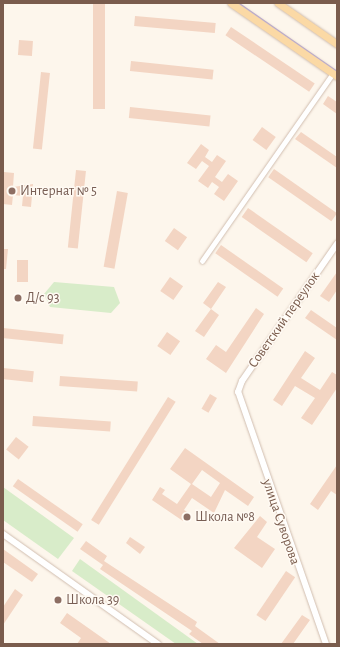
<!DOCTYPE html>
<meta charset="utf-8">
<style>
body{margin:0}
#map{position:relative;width:340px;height:647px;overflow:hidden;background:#fdf6ec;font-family:"Alegreya Sans",sans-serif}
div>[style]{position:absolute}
.green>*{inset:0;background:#d8ecc9}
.building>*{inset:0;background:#f3d5c3;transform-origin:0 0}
.roads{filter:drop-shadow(0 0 1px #d1beb0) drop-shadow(0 0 1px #d1beb0)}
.street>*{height:4.5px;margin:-2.25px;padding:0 2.25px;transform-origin:2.25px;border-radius:2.25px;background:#fff}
.secondary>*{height:6px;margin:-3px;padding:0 3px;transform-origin:3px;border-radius:3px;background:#fff}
.primary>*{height:7px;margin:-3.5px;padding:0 3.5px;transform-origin:3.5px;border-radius:3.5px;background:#fbd9a5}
.tram>*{height:1px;margin:-0.5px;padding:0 0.5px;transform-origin:0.5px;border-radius:0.5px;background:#b9a8c9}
.dots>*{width:11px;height:11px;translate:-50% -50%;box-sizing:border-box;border:2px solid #fffaf3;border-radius:50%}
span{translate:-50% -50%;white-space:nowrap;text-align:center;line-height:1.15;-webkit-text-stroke:3px #fffaf3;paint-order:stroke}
.education-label{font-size:14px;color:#785e54}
.left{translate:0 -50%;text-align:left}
.street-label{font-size:14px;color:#7a5c4d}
.frame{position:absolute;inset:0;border:4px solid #7a5c4d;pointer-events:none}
</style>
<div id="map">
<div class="green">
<i style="clip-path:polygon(54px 282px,114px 287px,120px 303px,111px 313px,50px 307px,44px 294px)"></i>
<i style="clip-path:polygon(3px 487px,74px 538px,58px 559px,3px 520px)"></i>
<i style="clip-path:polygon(80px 559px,198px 644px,176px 644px,72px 571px)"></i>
</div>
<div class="building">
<i style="left:93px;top:3px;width:12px;height:106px"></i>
<i style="left:135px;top:16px;width:81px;height:10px;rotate:5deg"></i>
<i style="left:231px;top:27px;width:101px;height:10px;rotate:34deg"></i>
<i style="left:19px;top:40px;width:14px;height:15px;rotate:4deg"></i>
<i style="left:131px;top:61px;width:83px;height:10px;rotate:6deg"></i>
<i style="left:41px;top:72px;width:9px;height:77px;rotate:6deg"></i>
<i style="clip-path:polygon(328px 96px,337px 102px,337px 114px,323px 104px)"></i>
<i style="left:130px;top:107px;width:81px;height:11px;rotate:6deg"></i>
<i style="left:262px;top:127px;width:17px;height:16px;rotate:36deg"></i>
<i style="clip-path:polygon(301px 132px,337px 157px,337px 168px,295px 139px)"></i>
<i style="clip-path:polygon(201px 144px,209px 150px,205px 157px,212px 162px,217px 155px,226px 161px,215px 177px,222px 182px,228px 174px,238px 181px,224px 201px,214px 194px,219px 187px,212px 182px,208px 188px,198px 181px,209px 166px,202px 161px,196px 169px,187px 163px)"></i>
<i style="left:274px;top:169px;width:77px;height:10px;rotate:35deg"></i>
<i style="left:76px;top:170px;width:10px;height:78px;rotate:6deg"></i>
<i style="clip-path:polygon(4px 172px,14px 173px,13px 187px,33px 184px,31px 207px,22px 206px,23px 196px,13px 195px,12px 205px,3px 204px)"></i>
<i style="left:117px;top:191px;width:11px;height:77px;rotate:10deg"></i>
<i style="left:248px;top:208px;width:79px;height:11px;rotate:35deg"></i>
<i style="left:174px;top:228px;width:16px;height:16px;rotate:35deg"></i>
<i style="left:221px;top:245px;width:76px;height:10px;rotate:35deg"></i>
<i style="clip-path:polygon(3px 249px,8px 249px,6px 269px,3px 269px)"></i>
<i style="left:17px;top:260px;width:11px;height:22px"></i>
<i style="clip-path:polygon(337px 272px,337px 290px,329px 302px,320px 296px)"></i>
<i style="left:170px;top:277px;width:16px;height:17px;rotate:35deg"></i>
<i style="clip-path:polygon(218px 282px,226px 287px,211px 309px,219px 315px,204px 337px,195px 331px,211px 309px,203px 303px)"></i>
<i style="clip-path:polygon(256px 308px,264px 314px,226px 373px,206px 359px,216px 345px,226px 352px)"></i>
<i style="clip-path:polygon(311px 310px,337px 328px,337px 340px,305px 318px)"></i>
<i style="left:3px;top:328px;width:61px;height:10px;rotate:6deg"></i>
<i style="left:167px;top:332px;width:16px;height:17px;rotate:35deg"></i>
<i style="clip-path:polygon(305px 351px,315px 358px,301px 378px,320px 390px,332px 372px,337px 375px,337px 388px,312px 425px,301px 418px,315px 398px,295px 386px,282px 406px,273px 400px)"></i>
<i style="left:3px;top:368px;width:31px;height:11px;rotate:6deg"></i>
<i style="left:60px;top:376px;width:78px;height:10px;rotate:4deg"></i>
<i style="left:210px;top:394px;width:8px;height:17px;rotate:30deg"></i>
<i style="left:168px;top:397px;width:9px;height:145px;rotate:32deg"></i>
<i style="left:33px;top:416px;width:78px;height:10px;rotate:4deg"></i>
<i style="left:16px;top:437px;width:16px;height:16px;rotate:38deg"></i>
<i style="clip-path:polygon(evenodd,185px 448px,254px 497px,248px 506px,225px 490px,214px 513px,192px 498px,184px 510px,189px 513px,183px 521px,152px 500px,160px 487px,165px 490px,162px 494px,177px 504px,191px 484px,170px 469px,185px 448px,202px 470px,220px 483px,211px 497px,192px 484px,202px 470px)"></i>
<i style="clip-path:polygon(337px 465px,337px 495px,331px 491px,318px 510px,310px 504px)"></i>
<i style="left:18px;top:479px;width:79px;height:9px;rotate:35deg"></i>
<i style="clip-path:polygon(260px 516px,267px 522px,257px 537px,275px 549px,262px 568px,234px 548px)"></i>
<i style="clip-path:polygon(130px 537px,145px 547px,140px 554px,126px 543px)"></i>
<i style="clip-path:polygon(86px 541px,107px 556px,104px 561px,197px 622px,195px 626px,220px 644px,203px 644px,189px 634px,192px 631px,100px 569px,103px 565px,80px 549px)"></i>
<i style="clip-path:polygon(3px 549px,38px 574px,32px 582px,3px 562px)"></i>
<i style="left:286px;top:571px;width:11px;height:53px;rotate:34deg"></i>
<i style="clip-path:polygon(15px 589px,23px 595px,3px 625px,3px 607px)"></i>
<i style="clip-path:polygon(67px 613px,111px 644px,77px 644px,81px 638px,60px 623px)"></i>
<i style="clip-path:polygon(302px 615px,310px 620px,305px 627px,293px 644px,281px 644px)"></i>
</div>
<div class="roads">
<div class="street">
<i style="left:202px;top:261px;width:229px;rotate:-55.1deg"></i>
</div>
<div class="secondary">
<i style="left:3px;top:534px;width:190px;rotate:35.4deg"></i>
<i style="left:326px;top:644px;width:267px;rotate:-109.2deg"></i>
<i style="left:238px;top:392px;width:12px;rotate:-70deg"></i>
<i style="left:242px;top:381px;width:167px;rotate:-55.3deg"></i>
</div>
<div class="primary">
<i style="left:231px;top:3px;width:129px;rotate:34.6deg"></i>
<i style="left:278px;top:3px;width:72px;rotate:34.8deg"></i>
</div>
</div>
<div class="tram">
<i style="left:239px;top:3px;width:119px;rotate:34.8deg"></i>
</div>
<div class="dots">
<i style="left:12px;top:191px;background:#8d6e63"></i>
<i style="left:18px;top:298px;background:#8d6e63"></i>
<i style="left:187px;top:517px;background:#8d6e63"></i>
<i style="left:58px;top:600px;background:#8d6e63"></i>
</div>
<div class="education-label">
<span class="left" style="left:20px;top:191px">Интернат № 5</span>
<span class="left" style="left:26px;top:298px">Д/с 93</span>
<span class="left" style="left:195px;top:517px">Школа №8</span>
<span class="left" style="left:66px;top:600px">Школа 39</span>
</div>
<div class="street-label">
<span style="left:284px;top:320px;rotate:-55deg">Советский переулок</span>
<span style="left:281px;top:522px;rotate:71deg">улица Суворова</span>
</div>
<div class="frame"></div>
</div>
